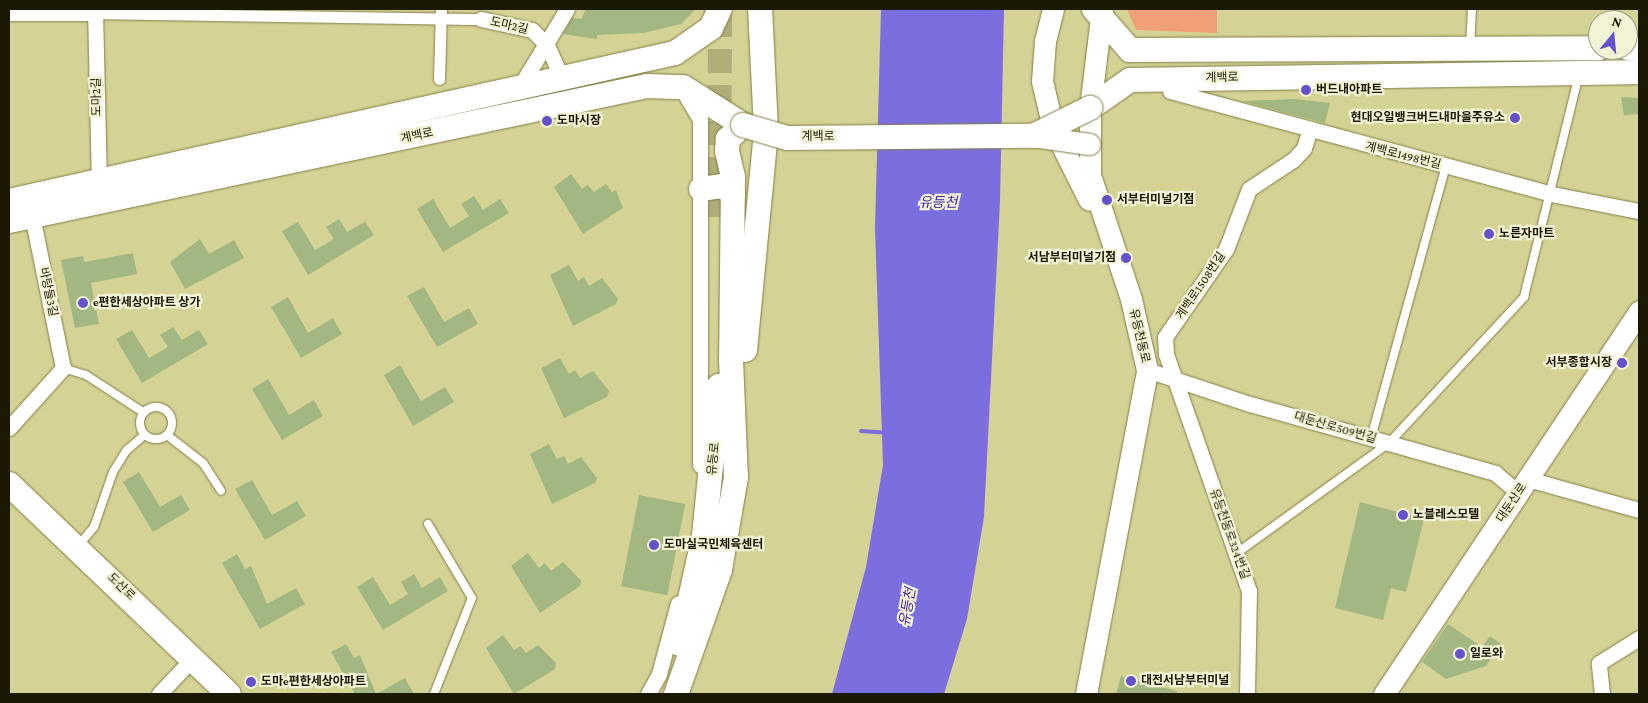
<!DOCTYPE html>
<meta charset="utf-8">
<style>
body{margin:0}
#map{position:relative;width:1648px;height:703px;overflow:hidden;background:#d5d296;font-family:"Crimson Pro","Noto Sans KR",serif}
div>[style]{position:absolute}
.green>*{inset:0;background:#f19f78}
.water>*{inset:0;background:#7b6edf}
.stream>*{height:4px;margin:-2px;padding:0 2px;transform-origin:2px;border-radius:2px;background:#7b6edf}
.building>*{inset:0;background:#a2b781;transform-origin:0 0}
.primary-tunnel>*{height:24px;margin-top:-12px;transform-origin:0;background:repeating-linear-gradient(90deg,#b0ad79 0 24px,transparent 0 36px)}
.roads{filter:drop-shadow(0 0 1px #848047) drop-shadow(0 0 1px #848047)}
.service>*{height:8px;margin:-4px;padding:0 4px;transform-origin:4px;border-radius:4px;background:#fff}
.service>.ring{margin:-4px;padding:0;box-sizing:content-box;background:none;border:8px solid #fff;border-radius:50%}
.pedestrian>*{height:11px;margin:-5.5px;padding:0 5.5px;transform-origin:5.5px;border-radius:5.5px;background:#fff}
.minor>*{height:15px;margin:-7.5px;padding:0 7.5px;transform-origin:7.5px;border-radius:7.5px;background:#fff}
.secondary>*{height:21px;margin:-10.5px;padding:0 10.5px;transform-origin:10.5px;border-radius:10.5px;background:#fff}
.primary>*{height:24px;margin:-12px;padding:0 12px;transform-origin:12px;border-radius:12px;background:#fff}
.bridges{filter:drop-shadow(0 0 1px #848047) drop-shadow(0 0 1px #848047)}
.secondary-bridge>*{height:21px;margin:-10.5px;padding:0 10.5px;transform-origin:10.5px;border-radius:10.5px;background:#fff}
.primary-bridge>*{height:24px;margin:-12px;padding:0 12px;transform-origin:12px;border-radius:12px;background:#fff}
.dots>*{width:14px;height:14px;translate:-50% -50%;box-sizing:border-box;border:2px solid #f2f2d4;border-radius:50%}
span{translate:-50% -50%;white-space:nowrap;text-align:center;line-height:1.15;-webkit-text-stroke:4.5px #f2f2d4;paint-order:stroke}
.street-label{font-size:12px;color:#1b1903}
.poi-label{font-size:12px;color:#1b1903;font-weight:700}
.left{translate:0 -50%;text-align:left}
.right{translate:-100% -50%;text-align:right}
.water-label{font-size:14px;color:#4621a8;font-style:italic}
.frame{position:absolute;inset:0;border:10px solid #1b1903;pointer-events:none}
.north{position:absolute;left:1588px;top:10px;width:50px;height:50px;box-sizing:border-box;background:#f2f2d4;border:1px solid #9c9b80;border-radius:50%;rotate:17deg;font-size:14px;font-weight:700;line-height:20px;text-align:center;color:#1b1903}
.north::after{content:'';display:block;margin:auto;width:18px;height:22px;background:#6551ca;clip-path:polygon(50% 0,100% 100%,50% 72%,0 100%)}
</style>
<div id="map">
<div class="green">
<i style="clip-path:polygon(1127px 9px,1217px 9px,1217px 33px,1136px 30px)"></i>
</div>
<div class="water">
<i style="clip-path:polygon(881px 9px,1004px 9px,1000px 201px,984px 517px,967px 619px,944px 694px,832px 694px,866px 567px,883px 465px,875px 228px)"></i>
</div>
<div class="stream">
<i style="left:861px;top:431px;width:26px;rotate:4deg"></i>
</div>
<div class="building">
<i style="clip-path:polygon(586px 9px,696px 9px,681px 24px,643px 33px,597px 35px,597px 39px,563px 34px,572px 18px,581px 19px)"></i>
<i style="clip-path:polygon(1621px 97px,1639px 98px,1639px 114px,1624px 115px)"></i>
<i style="clip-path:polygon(1295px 99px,1330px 103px,1325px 123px,1242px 101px)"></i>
<i style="clip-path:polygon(571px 174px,582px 189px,588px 185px,594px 192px,606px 184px,612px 192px,616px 190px,623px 208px,583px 234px,554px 187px)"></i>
<i style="clip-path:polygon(474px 196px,483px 210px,500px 199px,509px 213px,443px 252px,417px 209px,433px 199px,450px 228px,469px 216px,461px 204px)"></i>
<i style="clip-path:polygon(339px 219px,347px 232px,365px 222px,374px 235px,308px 275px,282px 231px,298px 222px,315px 250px,334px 239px,326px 227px)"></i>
<i style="clip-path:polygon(200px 239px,209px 254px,234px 240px,244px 258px,185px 289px,170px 262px)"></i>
<i style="clip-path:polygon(133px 253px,137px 274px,91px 283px,99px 324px,75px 328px,61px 260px,83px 256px,84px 262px)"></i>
<i style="clip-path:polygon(569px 265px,578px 281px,584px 277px,589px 286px,602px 278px,618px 299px,616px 304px,573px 326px,550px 275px)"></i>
<i style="clip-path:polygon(424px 287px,444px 322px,469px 308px,478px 324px,437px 347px,407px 296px)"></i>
<i style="clip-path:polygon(288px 297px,308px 333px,333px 318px,342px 334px,301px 358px,271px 307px)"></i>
<i style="clip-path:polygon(173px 327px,182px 340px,199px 330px,208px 344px,142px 383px,116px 339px,132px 330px,149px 358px,168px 347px,160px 335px)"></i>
<i style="clip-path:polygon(560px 358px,569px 374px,575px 370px,580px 378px,593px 371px,609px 391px,607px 397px,564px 418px,541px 368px)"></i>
<i style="clip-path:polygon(400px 365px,421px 401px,445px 387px,454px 402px,413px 426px,384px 375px)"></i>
<i style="clip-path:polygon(268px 379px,289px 415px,314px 400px,323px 416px,282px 440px,252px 389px)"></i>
<i style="clip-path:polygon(549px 444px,557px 459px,564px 456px,568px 464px,581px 457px,597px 478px,595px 483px,552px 504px,530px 454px)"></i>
<i style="clip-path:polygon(139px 472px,160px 507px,181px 495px,190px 510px,153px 532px,123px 482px)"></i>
<i style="clip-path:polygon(252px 480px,272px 515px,297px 501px,306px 516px,265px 540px,235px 489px)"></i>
<i style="left:639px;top:495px;width:47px;height:93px;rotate:11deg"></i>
<i style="clip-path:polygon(1360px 502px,1424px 519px,1406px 592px,1391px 588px,1383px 620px,1335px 608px)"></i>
<i style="clip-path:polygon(528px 553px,539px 568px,545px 563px,551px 571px,563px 562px,581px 581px,580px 586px,540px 613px,511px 566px)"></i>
<i style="clip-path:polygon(237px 554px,245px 569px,251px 566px,267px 604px,296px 588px,305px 604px,260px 629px,222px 563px)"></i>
<i style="clip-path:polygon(414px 574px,422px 588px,440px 577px,448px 591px,383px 630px,357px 587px,373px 577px,390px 605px,408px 594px,401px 582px)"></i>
<i style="clip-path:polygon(1448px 624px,1482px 647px,1490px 636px,1501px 644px,1486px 666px,1446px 679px,1422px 662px)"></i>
<i style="clip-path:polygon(503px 635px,514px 650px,520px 646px,526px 653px,538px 645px,556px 663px,555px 669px,514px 694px,486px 648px)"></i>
<i style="clip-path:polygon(346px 644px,354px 658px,360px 655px,376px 694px,405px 678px,414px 694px,355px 694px,331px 652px)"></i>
<i style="clip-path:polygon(1121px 676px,1177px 691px,1177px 694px,1116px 694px)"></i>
</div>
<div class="primary-tunnel">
<i style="left:719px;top:217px;width:208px;rotate:-89.7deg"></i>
</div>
<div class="roads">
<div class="service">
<i style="left:1470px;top:47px;width:38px;rotate:-87deg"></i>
<i style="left:63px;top:368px;width:24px;rotate:17deg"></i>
<i style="left:86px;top:375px;width:68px;rotate:33deg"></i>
<i class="ring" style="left:140px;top:407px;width:24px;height:24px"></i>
<i style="left:167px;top:435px;width:46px;rotate:37.9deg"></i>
<i style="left:203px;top:463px;width:33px;rotate:57deg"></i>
<i style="left:1371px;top:438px;width:282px;rotate:-74.6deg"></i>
<i style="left:428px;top:524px;width:86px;rotate:59.3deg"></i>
<i style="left:472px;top:598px;width:103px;rotate:111.6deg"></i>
<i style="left:78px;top:546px;width:25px;rotate:-50deg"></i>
<i style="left:94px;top:527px;width:58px;rotate:-70.9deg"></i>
<i style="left:113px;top:472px;width:26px;rotate:-58deg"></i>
<i style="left:127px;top:450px;width:23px;rotate:-41deg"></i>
<i style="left:1237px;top:553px;width:188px;rotate:-35.9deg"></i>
<i style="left:1389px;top:443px;width:199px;rotate:-47.2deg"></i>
<i style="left:1524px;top:297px;width:229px;rotate:-76.1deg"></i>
</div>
<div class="pedestrian">
<i style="left:95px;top:13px;width:386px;rotate:0.9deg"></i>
<i style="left:439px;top:79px;width:70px;rotate:-88.4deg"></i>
</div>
<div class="minor">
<i style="left:95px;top:9px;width:171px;rotate:88.7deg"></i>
<i style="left:9px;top:13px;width:86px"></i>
<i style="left:481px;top:19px;width:52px;rotate:12.2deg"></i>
<i style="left:532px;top:30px;width:21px;rotate:45deg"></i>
<i style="left:547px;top:45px;width:37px;rotate:66deg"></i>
<i style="left:519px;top:88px;width:92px;rotate:-58.7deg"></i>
<i style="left:1170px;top:91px;width:396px;rotate:15.1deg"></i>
<i style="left:1552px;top:194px;width:89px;rotate:11.1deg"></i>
<i style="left:686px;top:96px;width:27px;rotate:59deg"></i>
<i style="left:700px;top:119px;width:346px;rotate:90deg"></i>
<i style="left:1147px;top:370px;width:108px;rotate:18.3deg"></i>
<i style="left:1250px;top:404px;width:255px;rotate:15.7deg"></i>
<i style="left:1495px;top:473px;width:31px;rotate:40deg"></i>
<i style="left:9px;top:428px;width:81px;rotate:-48deg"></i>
<i style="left:63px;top:368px;width:155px;rotate:-101.5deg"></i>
<i style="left:1528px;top:479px;width:115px;rotate:15.6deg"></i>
<i style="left:159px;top:694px;width:50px;rotate:-46.6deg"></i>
<i style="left:648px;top:694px;width:23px;rotate:-61deg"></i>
<i style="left:659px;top:674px;width:73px;rotate:-75deg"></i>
<i style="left:1247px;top:694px;width:103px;rotate:-88.9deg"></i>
<i style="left:1249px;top:591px;width:251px;rotate:-109.3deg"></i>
<i style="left:1166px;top:354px;width:17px;rotate:-93deg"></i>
<i style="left:1165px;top:337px;width:107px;rotate:-55.3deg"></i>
<i style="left:1226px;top:249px;width:64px;rotate:-69deg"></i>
<i style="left:1249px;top:189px;width:53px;rotate:-33.4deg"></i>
<i style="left:1293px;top:160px;width:16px;rotate:-47deg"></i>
<i style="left:1304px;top:148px;width:17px;rotate:-73deg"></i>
<i style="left:1602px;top:694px;width:31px;rotate:-96deg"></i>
<i style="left:1599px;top:663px;width:47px;rotate:-32deg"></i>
</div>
<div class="secondary">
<i style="left:1053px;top:9px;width:33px;rotate:104deg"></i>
<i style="left:1045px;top:41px;width:40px;rotate:94.3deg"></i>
<i style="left:1042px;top:81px;width:48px;rotate:76.8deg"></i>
<i style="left:1053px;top:128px;width:80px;rotate:63.4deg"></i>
<i style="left:1086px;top:694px;width:330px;rotate:-79.3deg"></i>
<i style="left:1147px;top:370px;width:73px;rotate:-102.7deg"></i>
<i style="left:1131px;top:299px;width:131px;rotate:-108.3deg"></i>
<i style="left:1090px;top:175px;width:67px;rotate:-90deg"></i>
<i style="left:1090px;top:108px;width:100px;rotate:-83.1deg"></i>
<i style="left:1384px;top:694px;width:460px;rotate:-56.3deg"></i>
</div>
<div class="primary">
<i style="left:1094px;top:9px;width:55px;rotate:48.7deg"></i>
<i style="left:1130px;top:50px;width:468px;rotate:-0.2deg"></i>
<i style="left:1628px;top:48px;width:11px"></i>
<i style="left:1090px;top:108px;width:49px;rotate:-35deg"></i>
<i style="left:1130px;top:80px;width:509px;rotate:-0.9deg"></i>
<i style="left:701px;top:189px;width:22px;rotate:-8deg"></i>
<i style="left:723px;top:186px;width:13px;rotate:39deg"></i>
<i style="left:9px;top:201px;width:682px;rotate:-12.53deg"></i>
<i style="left:675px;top:53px;width:44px;rotate:-34.8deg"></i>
<i style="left:711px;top:28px;width:21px;rotate:-65deg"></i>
<i style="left:9px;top:221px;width:652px;rotate:-11.95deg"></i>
<i style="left:647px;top:86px;width:36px;rotate:2deg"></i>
<i style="left:683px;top:87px;width:71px;rotate:32.3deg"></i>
<i style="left:743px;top:125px;width:21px;rotate:137deg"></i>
<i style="left:728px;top:139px;width:12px;rotate:95deg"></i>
<i style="left:727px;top:151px;width:27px;rotate:77deg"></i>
<i style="left:733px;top:177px;width:183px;rotate:90.6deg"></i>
<i style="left:731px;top:360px;width:117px;rotate:87.6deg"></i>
<i style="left:736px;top:477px;width:94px;rotate:99.8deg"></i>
<i style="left:720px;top:570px;width:132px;rotate:109.5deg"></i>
<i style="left:745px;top:350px;width:221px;rotate:-84.5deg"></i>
<i style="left:766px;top:130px;width:121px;rotate:-92.8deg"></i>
<i style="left:9px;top:484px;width:304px;rotate:43.7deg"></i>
<i style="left:680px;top:644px;width:111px;rotate:-77.5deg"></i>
<i style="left:704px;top:536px;width:151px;rotate:-84.3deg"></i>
</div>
</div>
<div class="bridges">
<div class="secondary-bridge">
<i style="left:1033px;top:136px;width:57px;rotate:8.1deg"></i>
</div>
<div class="primary-bridge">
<i style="left:743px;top:125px;width:46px;rotate:16.5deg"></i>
<i style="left:787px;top:138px;width:246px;rotate:-0.5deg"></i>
<i style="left:1033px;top:136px;width:64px;rotate:-26.2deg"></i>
</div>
</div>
<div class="dots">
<i style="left:1306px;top:90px;background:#6551ca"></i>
<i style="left:1515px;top:118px;background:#6551ca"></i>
<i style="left:547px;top:121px;background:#6551ca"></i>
<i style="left:1107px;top:200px;background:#6551ca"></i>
<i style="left:1489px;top:234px;background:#6551ca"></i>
<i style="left:1126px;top:258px;background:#6551ca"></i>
<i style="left:83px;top:303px;background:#6551ca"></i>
<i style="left:1622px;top:363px;background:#6551ca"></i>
<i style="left:1403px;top:515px;background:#6551ca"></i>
<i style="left:654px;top:545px;background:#6551ca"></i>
<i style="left:1460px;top:654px;background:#6551ca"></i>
<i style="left:1131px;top:681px;background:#6551ca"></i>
<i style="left:251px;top:682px;background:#6551ca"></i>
</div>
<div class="street-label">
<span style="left:509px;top:26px;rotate:13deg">도마2길</span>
<span style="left:1222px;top:78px;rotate:-1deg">계백로</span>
<span style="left:97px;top:97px;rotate:-91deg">도마2길</span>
<span style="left:417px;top:136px;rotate:-12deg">계백로</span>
<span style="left:818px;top:137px">계백로</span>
<span style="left:1403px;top:156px;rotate:14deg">계백로1498번길</span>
<span style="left:1201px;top:286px;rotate:-56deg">계백로1508번길</span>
<span style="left:48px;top:292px;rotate:78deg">바탕들3길</span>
<span style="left:1139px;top:336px;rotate:77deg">유등천동로</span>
<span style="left:1335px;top:428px;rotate:16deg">대둔산로509번길</span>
<span style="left:714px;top:459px;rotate:-84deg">유등로</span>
<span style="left:1512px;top:503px;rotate:-56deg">대둔산로</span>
<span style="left:1229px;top:534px;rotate:70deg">유등천동로324번길</span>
<span style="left:121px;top:587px;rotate:44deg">도산로</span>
</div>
<div class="poi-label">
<span class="left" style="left:1316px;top:90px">버드내아파트</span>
<span class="right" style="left:1505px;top:118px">현대오일뱅크버드내마을주유소</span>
<span class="left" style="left:557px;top:121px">도마시장</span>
<span class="left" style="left:1117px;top:200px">서부터미널기점</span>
<span class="left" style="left:1499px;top:234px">노른자마트</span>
<span class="right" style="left:1116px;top:258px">서남부터미널기점</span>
<span class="left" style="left:93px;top:303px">e편한세상아파트 상가</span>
<span class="right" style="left:1612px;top:363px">서부종합시장</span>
<span class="left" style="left:1413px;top:515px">노블레스모텔</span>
<span class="left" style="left:664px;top:545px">도마실국민체육센터</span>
<span class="left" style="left:1470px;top:654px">일로와</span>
<span class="left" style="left:1141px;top:681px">대전서남부터미널</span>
<span class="left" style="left:261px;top:682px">도마e편한세상아파트</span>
</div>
<div class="water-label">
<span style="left:938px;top:202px">유등천</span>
<span style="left:907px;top:607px;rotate:-80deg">유등천</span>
</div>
<div class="frame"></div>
<div class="north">N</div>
</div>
